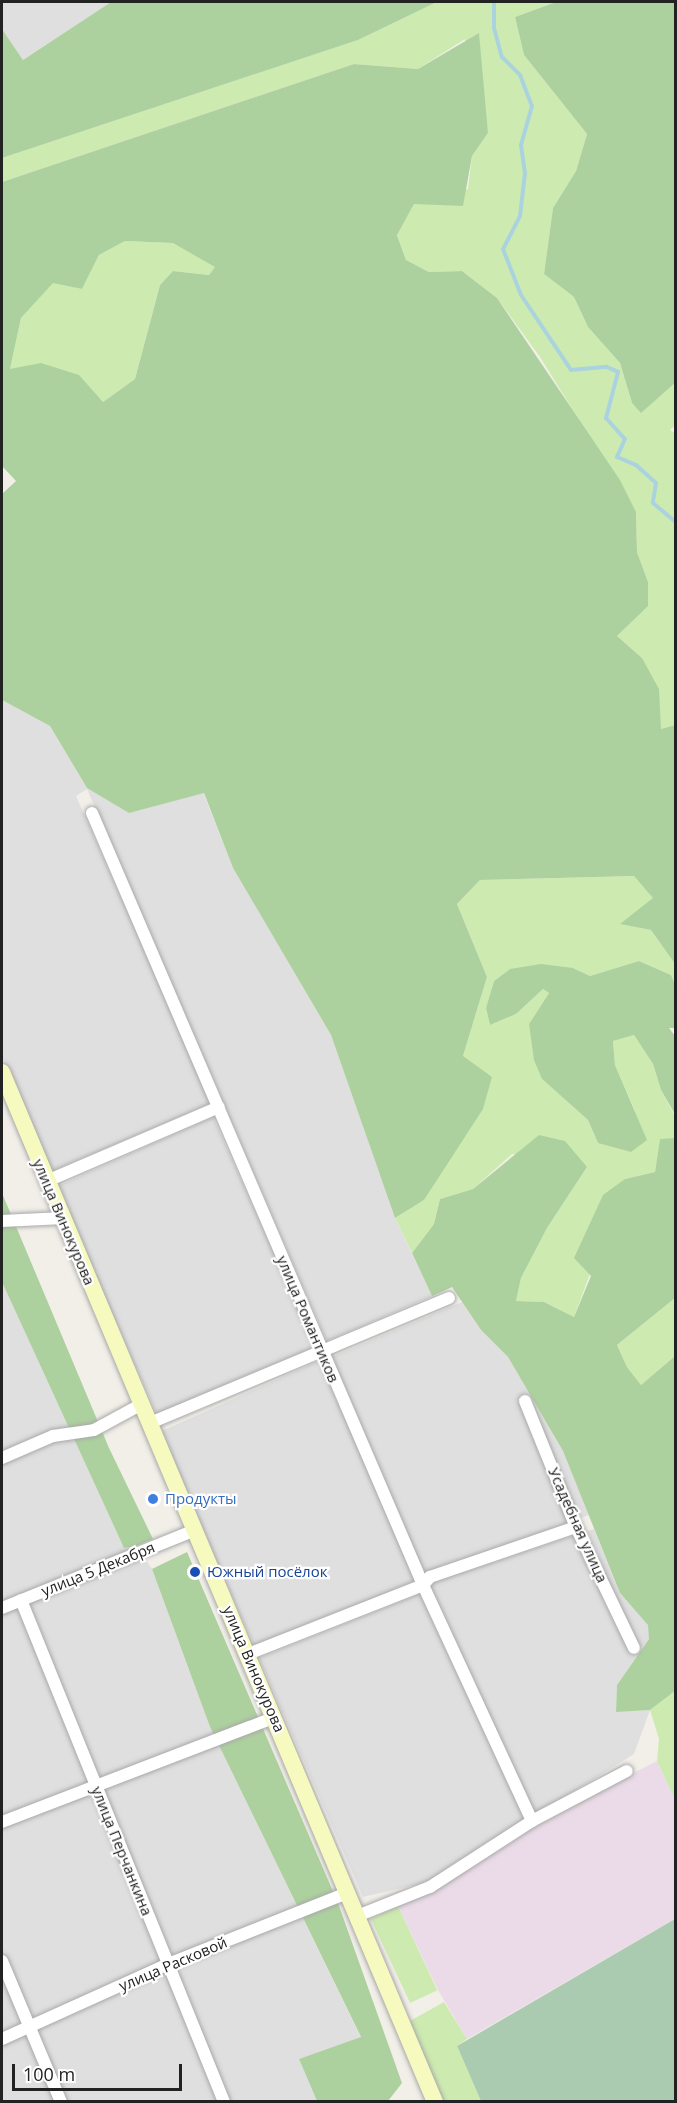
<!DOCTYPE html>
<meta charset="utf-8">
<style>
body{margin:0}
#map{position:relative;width:677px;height:2103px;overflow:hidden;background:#f2efe9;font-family:"Open Sans",sans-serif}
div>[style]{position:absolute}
.residential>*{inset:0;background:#e0dfdf;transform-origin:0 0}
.industrial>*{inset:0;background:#ebdbe8}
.grass>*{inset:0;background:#cdebb0;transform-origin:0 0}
.forest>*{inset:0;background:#add19e}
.cemetery>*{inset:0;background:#aacbaf}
.stream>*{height:4px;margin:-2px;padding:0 2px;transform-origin:2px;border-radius:2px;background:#aad3df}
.roads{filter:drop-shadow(0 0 2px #a9a9a9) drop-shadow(0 0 2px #a9a9a9)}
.street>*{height:12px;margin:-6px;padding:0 6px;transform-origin:6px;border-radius:6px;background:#fff}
.secondary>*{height:16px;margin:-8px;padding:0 8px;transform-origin:8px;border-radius:8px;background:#f7fabf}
.dots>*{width:16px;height:16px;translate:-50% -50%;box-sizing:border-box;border:3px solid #fff;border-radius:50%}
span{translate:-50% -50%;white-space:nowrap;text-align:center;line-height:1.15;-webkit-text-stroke:4.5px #fff;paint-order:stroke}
.street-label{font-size:15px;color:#222}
.shop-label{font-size:15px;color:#366cbe}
.left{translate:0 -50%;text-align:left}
.transit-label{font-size:15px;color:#164399}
.frame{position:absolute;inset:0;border:3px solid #222;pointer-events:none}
.scale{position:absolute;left:12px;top:2064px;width:170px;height:27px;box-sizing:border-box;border:3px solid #222;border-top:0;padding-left:8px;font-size:18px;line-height:21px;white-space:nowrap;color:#222;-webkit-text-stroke:4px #fff;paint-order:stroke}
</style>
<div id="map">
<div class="residential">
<i style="clip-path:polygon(2px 2px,111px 2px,23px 60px,2px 29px)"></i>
<i style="clip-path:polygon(2px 700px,50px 726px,87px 788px,203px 792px,233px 868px,331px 1035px,395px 1218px,432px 1296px,327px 1341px,87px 789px,76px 796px,212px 1103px,50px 1172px,2px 1057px)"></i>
<i style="left:213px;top:1117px;width:252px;height:172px;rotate:66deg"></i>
<i style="clip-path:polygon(2px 1282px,124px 1548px,136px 1546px,152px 1569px,210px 1727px,361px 2038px,299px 2059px,317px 2101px,2px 2101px)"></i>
<i style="clip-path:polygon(462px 1302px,481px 1330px,508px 1357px,563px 1451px,589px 1515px,425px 1574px,332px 1357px)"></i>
<i style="left:319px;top:1361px;width:241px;height:175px;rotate:66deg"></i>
<i style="clip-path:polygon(594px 1529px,620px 1593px,649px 1625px,649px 1639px,617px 1685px,616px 1711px,650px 1710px,634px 1754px,534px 1816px,428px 1587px,436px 1581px)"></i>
<i style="clip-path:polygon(420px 1594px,527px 1820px,428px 1882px,363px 1897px,259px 1658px)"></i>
</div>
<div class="industrial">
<i style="clip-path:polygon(657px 1761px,675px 1800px,675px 1919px,467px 2039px,438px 1990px,398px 1906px,519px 1832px)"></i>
</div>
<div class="grass">
<i style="clip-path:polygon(437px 2px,556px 2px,515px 17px,524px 55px,587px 134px,576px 171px,553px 208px,544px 274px,574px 297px,588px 327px,620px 363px,632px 403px,641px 412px,675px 383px,675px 425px,670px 430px,676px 434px,675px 725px,661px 729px,642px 658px,617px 636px,647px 606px,648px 582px,637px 552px,636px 512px,540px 357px,497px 298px,462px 271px,429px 272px,406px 260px,397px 234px,414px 204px,468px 189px,472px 156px,488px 133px,465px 39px,418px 69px,354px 64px,2px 182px,2px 158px,358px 40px)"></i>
<i style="clip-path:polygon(125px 241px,173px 243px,216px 266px,209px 275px,173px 271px,160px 285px,135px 379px,103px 402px,10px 369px,21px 318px,53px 282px,82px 289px,99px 255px)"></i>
<i style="clip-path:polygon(634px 876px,654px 898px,621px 924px,651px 930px,675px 964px,675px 984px,671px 975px,639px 961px,590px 976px,573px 968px,510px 969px,494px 981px,486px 1008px,490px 1025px,516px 1014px,543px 989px,549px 993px,529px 1024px,542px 1079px,588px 1120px,598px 1143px,635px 1111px,615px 1065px,613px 1041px,634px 1035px,653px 1064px,661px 1090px,675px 1116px,675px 1138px,660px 1140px,655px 1172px,625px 1179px,574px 1317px,544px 1302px,516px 1301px,521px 1278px,547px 1228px,587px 1167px,512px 1154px,473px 1189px,440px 1199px,434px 1224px,412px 1253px,395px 1218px,424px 1200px,452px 1155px,463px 1056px,487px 977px,457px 904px,480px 880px)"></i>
<i style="clip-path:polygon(675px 1298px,675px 1356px,641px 1385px,627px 1367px,617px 1345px)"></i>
<i style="clip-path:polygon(675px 1691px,675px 1800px,657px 1761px,659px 1739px,650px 1710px)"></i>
<i style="left:398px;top:1906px;width:93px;height:30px;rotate:65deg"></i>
<i style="clip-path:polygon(444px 2002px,467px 2039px,457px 2046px,481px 2101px,443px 2101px,410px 2021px)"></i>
</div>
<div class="forest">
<i style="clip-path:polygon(111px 2px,437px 2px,358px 40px,2px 158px,2px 29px,23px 60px)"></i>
<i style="clip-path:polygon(556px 2px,675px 2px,675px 383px,641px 413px,632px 403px,620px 363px,588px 327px,574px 297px,544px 274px,553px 208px,576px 171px,587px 134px,524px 55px,515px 17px)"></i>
<i style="clip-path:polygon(evenodd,479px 33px,488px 133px,472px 156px,463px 206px,414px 204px,397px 235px,406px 260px,429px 272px,462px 271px,497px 298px,620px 480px,636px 512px,637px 552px,648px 582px,648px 606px,617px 636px,642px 658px,659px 689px,661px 729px,675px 725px,675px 964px,651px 930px,620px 924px,653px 898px,634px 876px,480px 880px,457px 904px,487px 977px,463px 1056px,492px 1077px,483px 1109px,424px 1200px,395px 1218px,331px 1035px,233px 868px,204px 793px,129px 813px,87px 788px,50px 726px,2px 700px,2px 494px,16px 481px,2px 466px,2px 182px,354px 64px,418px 69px,479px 33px,125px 241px,173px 243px,215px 267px,209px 275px,173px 271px,160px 285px,135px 379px,103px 402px,79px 375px,41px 363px,10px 369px,21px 318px,53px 283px,82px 289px,99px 255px,125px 241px)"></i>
<i style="clip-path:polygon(639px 961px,671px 975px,675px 984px,675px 1028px,669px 1028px,675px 1036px,676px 1116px,661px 1090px,653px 1064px,634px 1035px,613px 1041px,615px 1065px,647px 1140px,631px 1152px,598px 1143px,588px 1120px,542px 1079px,534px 1060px,529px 1024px,549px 993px,543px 989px,516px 1014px,490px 1025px,486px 1008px,494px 981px,510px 969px,541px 964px,573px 968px,590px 976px)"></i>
<i style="clip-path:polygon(539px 1135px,565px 1141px,587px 1167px,547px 1228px,521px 1278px,516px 1301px,544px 1302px,574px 1317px,591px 1276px,574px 1258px,603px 1195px,625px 1179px,655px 1172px,660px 1139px,675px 1138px,675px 1298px,617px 1345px,627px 1367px,641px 1385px,675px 1356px,675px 1691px,650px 1710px,616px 1712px,617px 1685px,649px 1639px,648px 1625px,620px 1593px,563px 1451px,508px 1357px,481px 1330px,452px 1287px,432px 1296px,412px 1253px,434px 1224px,440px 1199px,473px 1189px)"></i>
<i style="clip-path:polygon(2px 1193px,109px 1448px,153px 1539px,136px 1546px,124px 1548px,2px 1282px)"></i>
<i style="clip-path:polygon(187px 1552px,338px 1903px,402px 2083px,388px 2101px,317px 2101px,299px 2059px,361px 2037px,210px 1727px,152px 1569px)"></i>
</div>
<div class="cemetery">
<i style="clip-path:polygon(675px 1919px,675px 2101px,481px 2101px,457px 2046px)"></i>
</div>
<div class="stream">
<i style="left:494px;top:2px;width:26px;rotate:90deg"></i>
<i style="left:494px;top:28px;width:30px;rotate:75deg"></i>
<i style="left:502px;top:57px;width:25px;rotate:45deg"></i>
<i style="left:520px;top:75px;width:33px;rotate:69deg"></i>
<i style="left:532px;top:106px;width:41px;rotate:105.8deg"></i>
<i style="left:521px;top:145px;width:28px;rotate:82deg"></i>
<i style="left:525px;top:173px;width:43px;rotate:96.6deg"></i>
<i style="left:520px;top:216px;width:37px;rotate:117deg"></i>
<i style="left:503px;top:249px;width:49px;rotate:68.6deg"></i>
<i style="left:521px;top:295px;width:90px;rotate:56.3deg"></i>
<i style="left:571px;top:370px;width:36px;rotate:-5deg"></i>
<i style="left:607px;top:367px;width:12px;rotate:24deg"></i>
<i style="left:618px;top:372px;width:48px;rotate:104.6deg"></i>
<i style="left:606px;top:418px;width:28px;rotate:48deg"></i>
<i style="left:625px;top:439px;width:20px;rotate:114deg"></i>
<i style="left:617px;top:457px;width:21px;rotate:23deg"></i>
<i style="left:636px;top:465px;width:27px;rotate:42deg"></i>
<i style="left:656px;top:483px;width:20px;rotate:99deg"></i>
<i style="left:653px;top:503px;width:30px;rotate:40deg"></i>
</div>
<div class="roads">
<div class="street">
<i style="left:92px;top:813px;width:840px;rotate:66.79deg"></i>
<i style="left:423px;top:1585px;width:260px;rotate:65.2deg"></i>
<i style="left:47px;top:1181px;width:187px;rotate:-23.3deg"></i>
<i style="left:2px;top:1221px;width:61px;rotate:-2.8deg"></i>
<i style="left:525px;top:1401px;width:136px;rotate:68deg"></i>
<i style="left:576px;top:1527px;width:134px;rotate:64.4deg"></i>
<i style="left:150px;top:1423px;width:324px;rotate:-22.7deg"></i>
<i style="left:2px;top:1458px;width:56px;rotate:-23.3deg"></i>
<i style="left:53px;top:1436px;width:41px;rotate:-8.3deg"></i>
<i style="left:94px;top:1430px;width:55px;rotate:-28.4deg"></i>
<i style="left:21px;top:1600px;width:541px;rotate:67.98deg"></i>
<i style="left:2px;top:1608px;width:208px;rotate:-22deg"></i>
<i style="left:248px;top:1654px;width:188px;rotate:-21.5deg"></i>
<i style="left:423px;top:1585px;width:11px;rotate:-49deg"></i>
<i style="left:430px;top:1577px;width:154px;rotate:-18.9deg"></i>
<i style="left:2px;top:1822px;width:292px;rotate:-21deg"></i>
<i style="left:357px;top:1916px;width:79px;rotate:-21.7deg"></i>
<i style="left:430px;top:1887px;width:121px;rotate:-32.9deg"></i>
<i style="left:532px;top:1821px;width:107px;rotate:-27.8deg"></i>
<i style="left:2px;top:1961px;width:153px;rotate:67.3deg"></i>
<i style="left:2px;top:2039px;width:182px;rotate:-24.3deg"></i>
<i style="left:168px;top:1964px;width:193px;rotate:-21.6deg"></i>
</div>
<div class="secondary">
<i style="left:2px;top:1072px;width:1117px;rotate:67.2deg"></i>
</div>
</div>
<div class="dots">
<i style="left:153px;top:1499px;background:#3f7fe0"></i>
<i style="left:195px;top:1572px;background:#1a4fb4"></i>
</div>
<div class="street-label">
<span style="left:64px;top:1222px;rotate:67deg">улица Винокурова</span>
<span style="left:308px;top:1319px;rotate:67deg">улица Романтиков</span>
<span style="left:578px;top:1525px;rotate:66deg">Усадебная улица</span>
<span style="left:98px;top:1569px;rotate:-22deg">улица 5 Декабря</span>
<span style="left:254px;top:1669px;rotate:67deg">улица Винокурова</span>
<span style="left:122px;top:1851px;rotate:68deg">улица Перчанкина</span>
<span style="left:173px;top:1964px;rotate:-23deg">улица Расковой</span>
</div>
<div class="shop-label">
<span class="left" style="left:165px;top:1499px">Продукты</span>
</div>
<div class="transit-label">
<span class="left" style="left:207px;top:1572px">Южный посёлок</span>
</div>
<div class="frame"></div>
<div class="scale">100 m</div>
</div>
